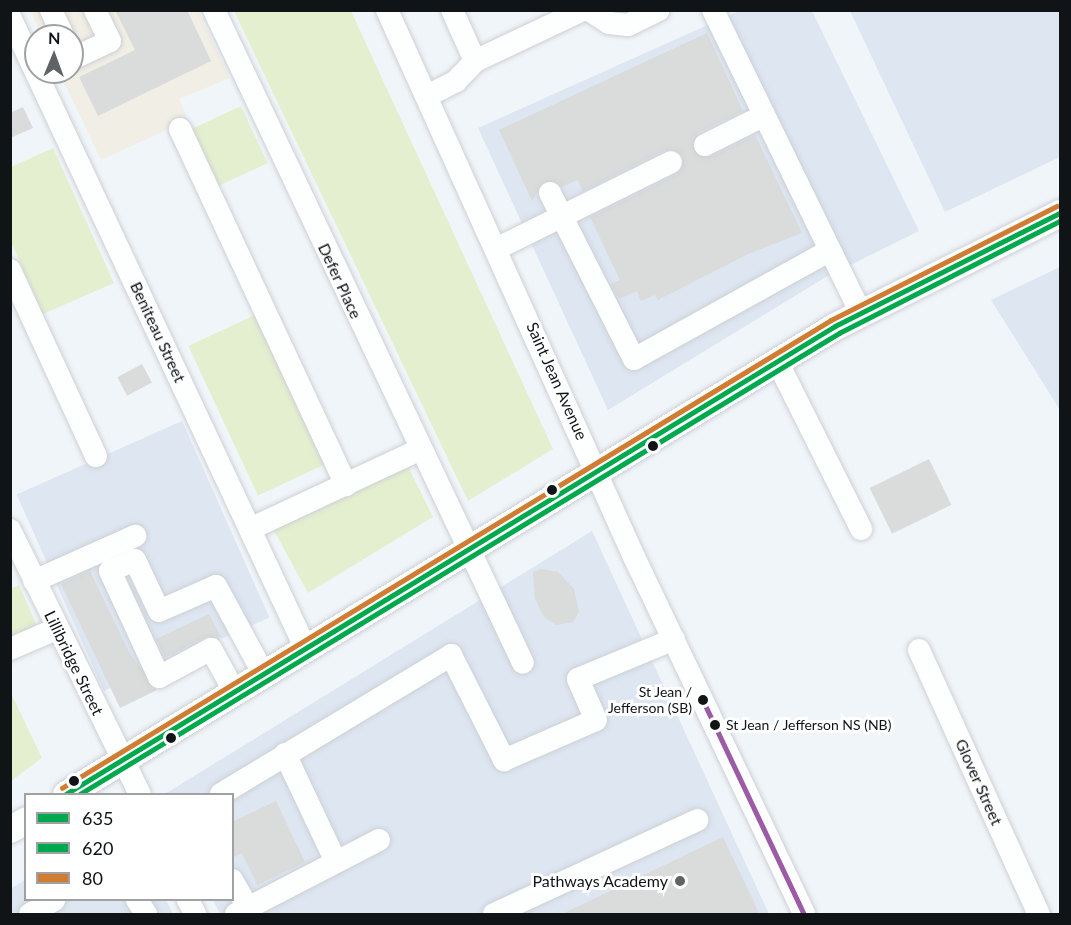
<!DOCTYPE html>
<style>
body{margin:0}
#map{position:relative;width:1071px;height:925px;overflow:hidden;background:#f0f5fa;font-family:Lato,sans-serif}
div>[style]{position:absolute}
.built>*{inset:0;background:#dde6f1;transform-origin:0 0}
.education>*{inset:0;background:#f1eee5}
.green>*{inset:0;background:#e4efcf;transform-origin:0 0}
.building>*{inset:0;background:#dadbdb;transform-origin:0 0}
.roads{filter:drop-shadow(0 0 2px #cdd0d4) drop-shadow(0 0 2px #cdd0d4)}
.minor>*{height:22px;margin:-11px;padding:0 11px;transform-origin:11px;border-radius:11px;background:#fdfefe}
.major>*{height:27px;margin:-13.5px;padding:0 13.5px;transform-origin:13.5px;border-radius:13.5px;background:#fdfefe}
.bus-1>*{height:4.5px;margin:-2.25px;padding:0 2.25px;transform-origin:2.25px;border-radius:2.25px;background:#00a94e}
.bus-2>*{height:4.5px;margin:-2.25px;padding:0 2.25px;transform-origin:2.25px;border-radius:2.25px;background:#00a94e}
.bus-3>*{height:4.5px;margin:-2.25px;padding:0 2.25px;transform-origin:2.25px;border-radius:2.25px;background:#d07c32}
.bus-4>*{height:4.5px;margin:-2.25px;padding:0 2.25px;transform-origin:2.25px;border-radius:2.25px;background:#9b5ba5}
.dots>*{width:16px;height:16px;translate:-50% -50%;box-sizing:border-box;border:3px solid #fff;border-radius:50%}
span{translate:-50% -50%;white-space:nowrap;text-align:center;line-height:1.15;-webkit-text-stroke:6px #fff;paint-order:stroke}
.bus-label{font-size:14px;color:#111417}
.right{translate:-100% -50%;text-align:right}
.left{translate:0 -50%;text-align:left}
.street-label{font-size:16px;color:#111417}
.poi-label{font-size:16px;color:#111417}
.frame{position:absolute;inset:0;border:12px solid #111417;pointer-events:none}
.legend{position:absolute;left:24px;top:793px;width:210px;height:108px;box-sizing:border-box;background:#fff;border:2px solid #a0a1a2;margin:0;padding:8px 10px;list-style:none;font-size:18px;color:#111417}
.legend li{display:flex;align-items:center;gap:12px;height:30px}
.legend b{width:30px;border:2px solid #a0a1a2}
.north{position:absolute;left:24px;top:24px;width:60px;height:60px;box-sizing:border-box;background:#fff;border:2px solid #a0a1a2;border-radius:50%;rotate:1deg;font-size:16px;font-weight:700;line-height:24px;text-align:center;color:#111417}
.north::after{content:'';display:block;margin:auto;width:21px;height:27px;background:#5f6366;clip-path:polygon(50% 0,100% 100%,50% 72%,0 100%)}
</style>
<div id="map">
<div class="built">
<i style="clip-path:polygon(739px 11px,812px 11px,919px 231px,826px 277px,608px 410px,478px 128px)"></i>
<i style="clip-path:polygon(850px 11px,1060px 11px,1060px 157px,945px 212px)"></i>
<i style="clip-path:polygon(1060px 267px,1060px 410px,991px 300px)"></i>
<i style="left:182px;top:421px;width:215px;height:181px;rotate:66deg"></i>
<i style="clip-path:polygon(592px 531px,769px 914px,220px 914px,213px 900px,232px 900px,232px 794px,165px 794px)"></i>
<i style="clip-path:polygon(25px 880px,26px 900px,166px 900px,173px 914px,11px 914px,10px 889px)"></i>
</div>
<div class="education">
<i style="clip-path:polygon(30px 11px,198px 11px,230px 78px,179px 99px,188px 120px,101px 160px,59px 72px,72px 72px,72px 36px,42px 36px)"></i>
</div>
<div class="green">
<i style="clip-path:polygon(234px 11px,351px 11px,553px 449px,468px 501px)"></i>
<i style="left:241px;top:106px;width:63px;height:58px;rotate:65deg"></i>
<i style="clip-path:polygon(53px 148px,114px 283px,43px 314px,11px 242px,11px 167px)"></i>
<i style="left:259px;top:313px;width:165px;height:78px;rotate:65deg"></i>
<i style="clip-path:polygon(407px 464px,433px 517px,308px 593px,271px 525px)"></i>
<i style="clip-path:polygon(19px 585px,37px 626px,10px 638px,10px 589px)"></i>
<i style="clip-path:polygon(11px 693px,42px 758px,11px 781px,10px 781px)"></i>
</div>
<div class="building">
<i style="clip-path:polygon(115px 10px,187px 10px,211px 61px,98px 116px,79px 77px,135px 50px)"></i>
<i style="clip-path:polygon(707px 33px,743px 111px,698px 133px,693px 150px,710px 157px,755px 135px,802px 233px,748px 254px,658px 300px,655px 295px,641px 301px,637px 291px,619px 299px,611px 284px,620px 280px,590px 217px,677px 174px,683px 156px,665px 150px,583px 191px,578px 180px,562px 187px,544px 181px,532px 201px,499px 130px)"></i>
<i style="clip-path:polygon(23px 107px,33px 128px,10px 138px,10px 113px)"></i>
<i style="left:142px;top:364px;width:21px;height:28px;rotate:62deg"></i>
<i style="left:929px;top:459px;width:51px;height:66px;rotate:64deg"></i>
<i style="clip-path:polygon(541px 569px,558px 572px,574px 589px,579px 612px,573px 622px,556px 625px,544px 617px,535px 599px,533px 572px)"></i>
<i style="clip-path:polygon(90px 571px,129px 652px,157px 690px,120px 708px,61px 584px)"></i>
<i style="clip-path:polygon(209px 614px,221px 637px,205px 637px,165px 658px,156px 639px)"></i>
<i style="clip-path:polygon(276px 801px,305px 862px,257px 885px,242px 853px,232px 858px,232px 822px)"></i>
<i style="clip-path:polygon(723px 837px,760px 915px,560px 915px)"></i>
</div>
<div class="roads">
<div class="minor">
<i style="left:51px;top:10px;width:29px;rotate:65deg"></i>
<i style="left:214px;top:10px;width:722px;rotate:64.68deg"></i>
<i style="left:387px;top:10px;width:602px;rotate:65.69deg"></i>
<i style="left:635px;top:559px;width:393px;rotate:64.5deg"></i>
<i style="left:452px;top:10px;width:56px;rotate:65.7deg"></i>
<i style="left:589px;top:10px;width:24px;rotate:33deg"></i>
<i style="left:609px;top:23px;width:19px;rotate:6deg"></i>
<i style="left:628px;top:25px;width:34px;rotate:-26deg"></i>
<i style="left:713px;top:10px;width:336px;rotate:64deg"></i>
<i style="left:10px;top:17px;width:696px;rotate:64.91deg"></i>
<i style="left:72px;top:59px;width:42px;rotate:-25.3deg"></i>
<i style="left:110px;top:41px;width:34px;rotate:-116deg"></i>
<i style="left:427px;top:96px;width:33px;rotate:-27deg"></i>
<i style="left:456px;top:81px;width:28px;rotate:-46deg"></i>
<i style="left:475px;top:61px;width:119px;rotate:-25.3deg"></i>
<i style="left:180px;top:129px;width:393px;rotate:65deg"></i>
<i style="left:705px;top:145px;width:65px;rotate:-26.6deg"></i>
<i style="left:550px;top:193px;width:186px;rotate:63.2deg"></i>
<i style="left:634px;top:359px;width:223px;rotate:-29deg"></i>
<i style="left:498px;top:248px;width:193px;rotate:-26.4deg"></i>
<i style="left:10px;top:270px;width:205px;rotate:65.2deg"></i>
<i style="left:777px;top:361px;width:188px;rotate:63.4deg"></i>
<i style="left:250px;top:529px;width:187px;rotate:-25.1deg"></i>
<i style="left:10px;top:530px;width:294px;rotate:63.8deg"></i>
<i style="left:34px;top:581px;width:111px;rotate:-24deg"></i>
<i style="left:10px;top:649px;width:50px;rotate:-23.5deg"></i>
<i style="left:919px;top:650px;width:290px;rotate:65.6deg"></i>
<i style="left:234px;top:691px;width:48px;rotate:-118.7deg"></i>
<i style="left:211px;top:649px;width:59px;rotate:151.7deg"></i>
<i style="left:159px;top:677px;width:117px;rotate:-114.8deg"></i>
<i style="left:110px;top:571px;width:27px;rotate:-24deg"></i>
<i style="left:135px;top:560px;width:56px;rotate:64.8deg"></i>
<i style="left:159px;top:611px;width:62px;rotate:-23.7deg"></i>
<i style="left:216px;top:586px;width:99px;rotate:61.6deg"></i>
<i style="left:285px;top:754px;width:119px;rotate:64.7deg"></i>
<i style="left:221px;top:794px;width:269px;rotate:-31.1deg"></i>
<i style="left:451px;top:655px;width:118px;rotate:63.2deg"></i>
<i style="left:504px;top:760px;width:100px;rotate:-23.5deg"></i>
<i style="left:596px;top:720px;width:45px;rotate:-113.7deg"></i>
<i style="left:578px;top:679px;width:104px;rotate:-22.6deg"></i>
<i style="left:232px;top:880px;width:39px;rotate:60deg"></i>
<i style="left:137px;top:900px;width:17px;rotate:57deg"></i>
<i style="left:188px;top:900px;width:16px;rotate:63deg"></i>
<i style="left:30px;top:914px;width:28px;rotate:-30deg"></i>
<i style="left:236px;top:914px;width:161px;rotate:-27.4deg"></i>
<i style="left:494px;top:914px;width:224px;rotate:-24.8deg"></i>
</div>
<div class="major">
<i style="left:66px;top:794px;width:900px;rotate:-31.32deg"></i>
<i style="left:835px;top:326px;width:252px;rotate:-26.7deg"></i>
<i style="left:10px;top:829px;width:18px;rotate:-29deg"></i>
</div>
</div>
<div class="bus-1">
<i style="left:66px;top:794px;width:900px;rotate:-31.32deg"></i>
<i style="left:835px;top:326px;width:252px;rotate:-26.7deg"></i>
</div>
<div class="bus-2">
<i style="left:80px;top:794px;width:888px;rotate:-31.27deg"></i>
<i style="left:839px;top:333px;width:248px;rotate:-26.9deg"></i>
</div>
<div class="bus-3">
<i style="left:62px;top:788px;width:900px;rotate:-31.32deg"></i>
<i style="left:831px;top:320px;width:253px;rotate:-26.8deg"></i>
</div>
<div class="bus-4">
<i style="left:703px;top:700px;width:237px;rotate:64.7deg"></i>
</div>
<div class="dots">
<i style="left:653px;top:446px;background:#111417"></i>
<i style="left:552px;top:490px;background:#111417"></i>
<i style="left:703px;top:700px;background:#111417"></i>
<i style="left:715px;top:725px;background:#111417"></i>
<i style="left:171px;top:738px;background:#111417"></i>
<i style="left:74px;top:781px;background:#111417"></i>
<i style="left:680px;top:881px;background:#5f6366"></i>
</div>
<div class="bus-label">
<span class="right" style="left:692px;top:700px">St Jean /<br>Jefferson (SB)</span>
<span class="left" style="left:726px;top:725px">St Jean / Jefferson NS (NB)</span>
</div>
<div class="street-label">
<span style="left:340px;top:281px;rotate:65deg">Defer Place</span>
<span style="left:158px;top:332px;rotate:65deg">Beniteau Street</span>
<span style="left:557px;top:381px;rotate:66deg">Saint Jean Avenue</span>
<span style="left:74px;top:663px;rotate:64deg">Lillibridge Street</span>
<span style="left:979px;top:782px;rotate:66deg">Glover Street</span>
</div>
<div class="poi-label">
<span class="right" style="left:668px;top:881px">Pathways Academy</span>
</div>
<div class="frame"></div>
<ul class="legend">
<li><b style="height:8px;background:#00a94e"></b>635</li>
<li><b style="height:8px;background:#00a94e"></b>620</li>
<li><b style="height:8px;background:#d07c32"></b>80</li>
</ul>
<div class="north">N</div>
</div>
